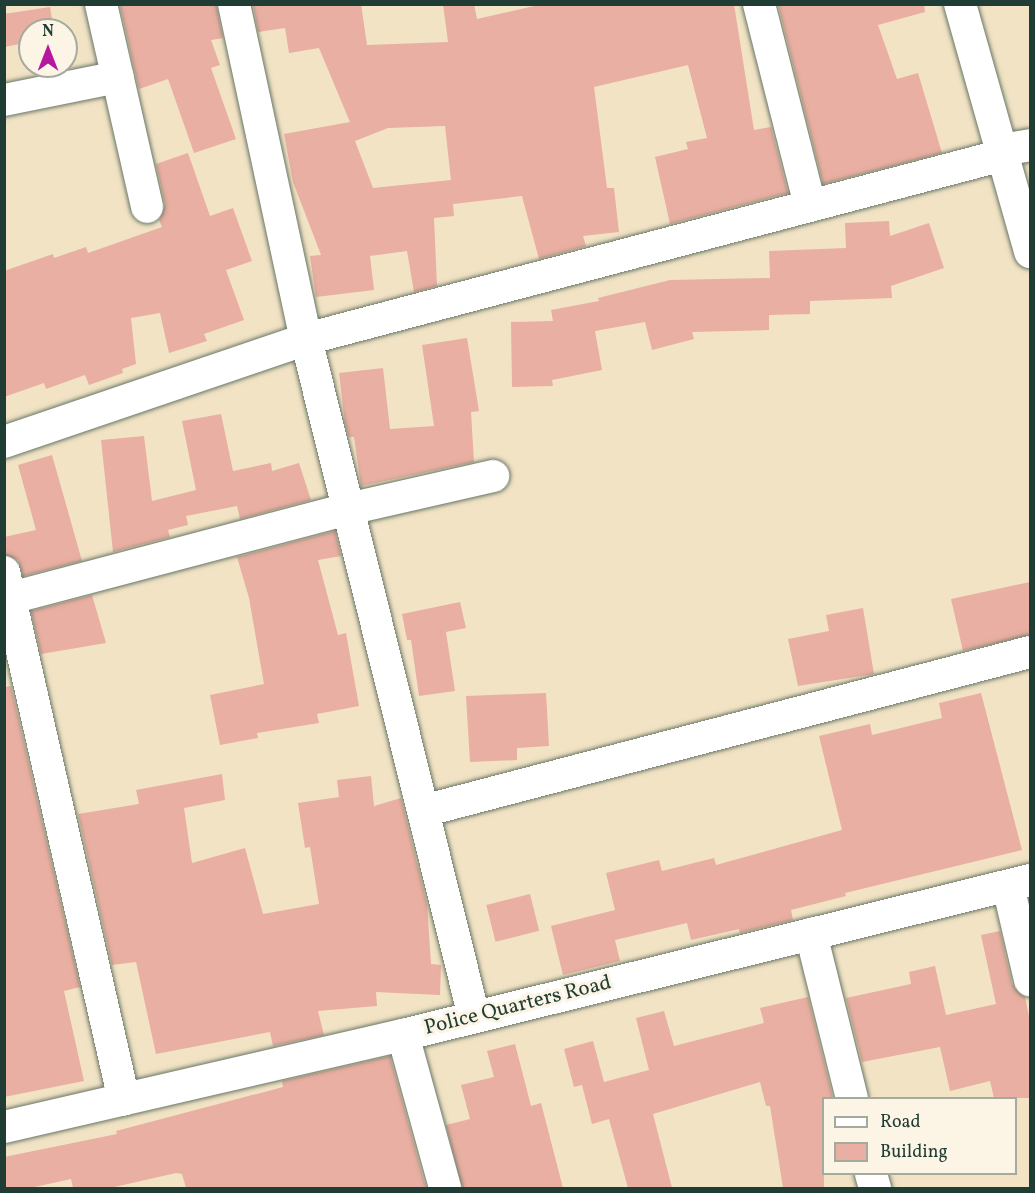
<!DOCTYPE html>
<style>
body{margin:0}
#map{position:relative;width:1035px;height:1193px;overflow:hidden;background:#f2e3c5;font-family:Vollkorn,serif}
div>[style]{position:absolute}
.building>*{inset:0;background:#e9afa2;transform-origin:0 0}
.roads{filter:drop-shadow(0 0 2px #697767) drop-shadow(0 0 2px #697767)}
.street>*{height:32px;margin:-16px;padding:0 16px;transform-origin:16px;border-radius:16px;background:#fff}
span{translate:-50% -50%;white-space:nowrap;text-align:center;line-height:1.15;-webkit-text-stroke:6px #fcf5e5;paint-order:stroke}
.street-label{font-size:21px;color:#1f3d34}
.frame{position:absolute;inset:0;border:6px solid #1f3d34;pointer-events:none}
.legend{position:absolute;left:822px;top:1097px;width:195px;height:78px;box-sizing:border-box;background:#fcf5e5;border:2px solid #a4ab9e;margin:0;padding:8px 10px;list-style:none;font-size:18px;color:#1f3d34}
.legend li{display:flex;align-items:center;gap:12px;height:30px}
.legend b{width:30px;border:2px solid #a4ab9e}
.north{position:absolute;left:18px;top:18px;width:60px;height:60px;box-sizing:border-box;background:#fcf5e5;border:2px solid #a4ab9e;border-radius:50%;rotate:0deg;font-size:16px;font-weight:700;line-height:24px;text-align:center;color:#1f3d34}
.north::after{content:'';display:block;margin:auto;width:21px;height:27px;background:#b5179e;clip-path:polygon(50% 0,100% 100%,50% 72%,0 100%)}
</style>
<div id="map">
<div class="building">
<i style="clip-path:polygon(216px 4px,223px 38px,211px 40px,220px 65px,211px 68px,236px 139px,194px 153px,168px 79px,139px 89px,120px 6px)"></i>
<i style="clip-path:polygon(evenodd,253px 4px,361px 4px,367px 45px,448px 42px,443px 4px,474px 4px,477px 19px,543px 4px,734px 4px,754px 130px,771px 127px,788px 193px,670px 224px,655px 157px,688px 149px,686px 142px,707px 138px,688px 65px,594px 87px,607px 188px,614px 188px,619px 232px,583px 236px,586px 246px,539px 259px,522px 196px,453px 204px,454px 216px,434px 218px,437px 286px,414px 292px,407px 251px,370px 256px,374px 290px,316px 297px,310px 256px,321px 255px,293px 182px,284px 134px,350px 122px,319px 48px,289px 53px,285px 28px,258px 32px,253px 4px,445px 126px,451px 180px,373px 188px,355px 141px,388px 128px,445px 126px)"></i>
<i style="clip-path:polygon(778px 4px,924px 4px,925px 12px,878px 25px,897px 79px,918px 73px,942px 153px,823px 184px)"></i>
<i style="clip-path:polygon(50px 7px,54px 30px,30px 30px,30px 42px,4px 47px,4px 14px)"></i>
<i style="clip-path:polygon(188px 153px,210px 216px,233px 208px,252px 261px,226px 270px,244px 320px,204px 334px,207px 341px,169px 353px,160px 313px,131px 318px,136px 364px,122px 369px,123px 373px,89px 385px,85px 375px,46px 389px,44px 383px,4px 397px,4px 271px,53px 254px,54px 258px,86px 247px,88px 253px,162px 227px,159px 220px,165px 204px,156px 164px)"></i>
<i style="clip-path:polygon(889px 221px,890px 236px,929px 223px,944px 268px,891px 286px,892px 298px,810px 301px,810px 314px,769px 315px,769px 330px,692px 332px,694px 339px,652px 350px,645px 322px,595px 331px,602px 370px,552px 380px,553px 386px,512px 387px,511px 322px,553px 321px,551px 310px,599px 301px,598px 298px,670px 280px,770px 278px,769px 251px,846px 248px,845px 223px)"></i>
<i style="clip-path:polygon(467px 338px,479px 411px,471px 412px,474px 462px,361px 486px,354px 437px,349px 437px,345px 423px,339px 373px,383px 368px,390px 429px,434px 426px,422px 345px)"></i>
<i style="clip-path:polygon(221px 414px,233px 471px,271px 463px,272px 471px,299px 463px,311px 500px,240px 519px,237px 506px,186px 516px,188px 525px,168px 530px,170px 537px,113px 552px,101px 440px,144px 436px,152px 501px,196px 490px,182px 421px)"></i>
<i style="clip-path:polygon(52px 455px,82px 561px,23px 576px,18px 560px,4px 555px,4px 537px,36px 530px,18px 465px)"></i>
<i style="clip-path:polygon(335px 531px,341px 556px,318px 560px,338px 635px,346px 633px,359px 706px,317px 714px,319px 723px,257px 733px,258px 738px,220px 745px,210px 695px,264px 684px,249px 598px,237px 557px)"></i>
<i style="clip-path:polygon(1030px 582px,1030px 635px,963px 651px,951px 599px)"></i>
<i style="clip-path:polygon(92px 595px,106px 643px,41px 654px,31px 611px)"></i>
<i style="clip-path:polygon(460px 602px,466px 628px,446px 632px,455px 691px,419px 696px,411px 640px,407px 640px,402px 614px)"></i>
<i style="clip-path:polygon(863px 608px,874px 674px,798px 686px,788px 639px,829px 631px,826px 615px)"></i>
<i style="clip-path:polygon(11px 686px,80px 987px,64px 991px,84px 1081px,4px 1097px,4px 687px)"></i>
<i style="clip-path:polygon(546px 693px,549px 746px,517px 748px,517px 760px,470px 762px,466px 696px)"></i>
<i style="clip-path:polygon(981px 693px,1022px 850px,845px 893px,846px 896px,791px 910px,793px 920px,740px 933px,739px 929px,691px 940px,687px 923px,615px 940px,620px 961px,563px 975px,551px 926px,615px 910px,606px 873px,659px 860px,662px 871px,714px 858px,716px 865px,842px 830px,819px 736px,870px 724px,872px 735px,942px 718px,939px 703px)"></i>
<i style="clip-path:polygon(222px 774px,225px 800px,184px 808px,192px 863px,245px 848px,263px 914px,319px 904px,310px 847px,305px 848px,298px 803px,339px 797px,337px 780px,371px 776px,374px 806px,401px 798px,427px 904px,431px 964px,441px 965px,440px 995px,376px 992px,377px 1006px,318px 1011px,324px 1035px,273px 1046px,270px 1032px,156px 1054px,136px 962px,112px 965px,78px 814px,139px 804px,136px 790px)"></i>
<i style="left:530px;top:894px;width:38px;height:45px;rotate:76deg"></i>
<i style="clip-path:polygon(1000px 931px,1012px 984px,1025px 997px,1030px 1021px,1030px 1098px,994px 1098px,990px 1081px,950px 1091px,940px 1047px,862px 1062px,846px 998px,911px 984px,909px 972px,935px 966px,946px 1015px,996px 1004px,981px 935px)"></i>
<i style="clip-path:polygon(808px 997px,833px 1098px,824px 1098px,824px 1188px,783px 1188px,770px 1106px,766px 1106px,760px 1082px,653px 1114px,672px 1188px,628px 1188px,609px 1119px,592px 1124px,582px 1085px,574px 1087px,564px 1049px,593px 1041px,604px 1082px,649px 1070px,636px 1018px,664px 1011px,674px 1046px,764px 1023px,760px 1008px)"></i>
<i style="clip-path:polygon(515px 1044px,531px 1106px,541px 1103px,563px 1188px,462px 1188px,446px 1125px,470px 1119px,461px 1085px,494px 1077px,487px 1051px)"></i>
<i style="clip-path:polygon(390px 1056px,426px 1188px,186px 1188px,182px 1174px,176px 1173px,110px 1188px,73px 1188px,71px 1179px,30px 1188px,4px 1188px,4px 1157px,117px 1134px,116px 1131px,283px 1087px,282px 1081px)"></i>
</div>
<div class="roads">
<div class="street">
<i style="left:101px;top:4px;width:208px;rotate:77.2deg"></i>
<i style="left:234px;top:4px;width:343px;rotate:77.9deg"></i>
<i style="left:306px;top:339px;width:699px;rotate:76.08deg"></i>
<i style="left:759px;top:4px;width:208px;rotate:75.8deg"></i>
<i style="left:960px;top:4px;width:258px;rotate:74.2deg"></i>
<i style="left:4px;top:100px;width:116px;rotate:-11.4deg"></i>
<i style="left:1002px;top:150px;width:28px;rotate:-10deg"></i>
<i style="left:4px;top:442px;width:319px;rotate:-18.8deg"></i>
<i style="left:306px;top:339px;width:721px;rotate:-14.79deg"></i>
<i style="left:4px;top:572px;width:541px;rotate:77.2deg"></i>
<i style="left:11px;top:598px;width:349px;rotate:-14.8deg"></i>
<i style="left:348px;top:509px;width:149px;rotate:-12.8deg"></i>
<i style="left:423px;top:811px;width:627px;rotate:-14.68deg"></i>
<i style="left:1008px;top:886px;width:97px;rotate:76.8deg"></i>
<i style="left:811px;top:934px;width:169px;rotate:76deg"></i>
<i style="left:403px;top:1035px;width:159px;rotate:74.6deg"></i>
<i style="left:4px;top:1127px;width:409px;rotate:-13deg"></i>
<i style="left:403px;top:1035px;width:646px;rotate:-13.89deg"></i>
<i style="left:871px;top:1174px;width:15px;rotate:74deg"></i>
</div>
</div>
<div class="street-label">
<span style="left:518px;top:1006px;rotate:-14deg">Police Quarters Road</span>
</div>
<div class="frame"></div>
<ul class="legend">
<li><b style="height:8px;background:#fff"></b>Road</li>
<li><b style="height:16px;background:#e9afa2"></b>Building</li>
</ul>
<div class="north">N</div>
</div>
